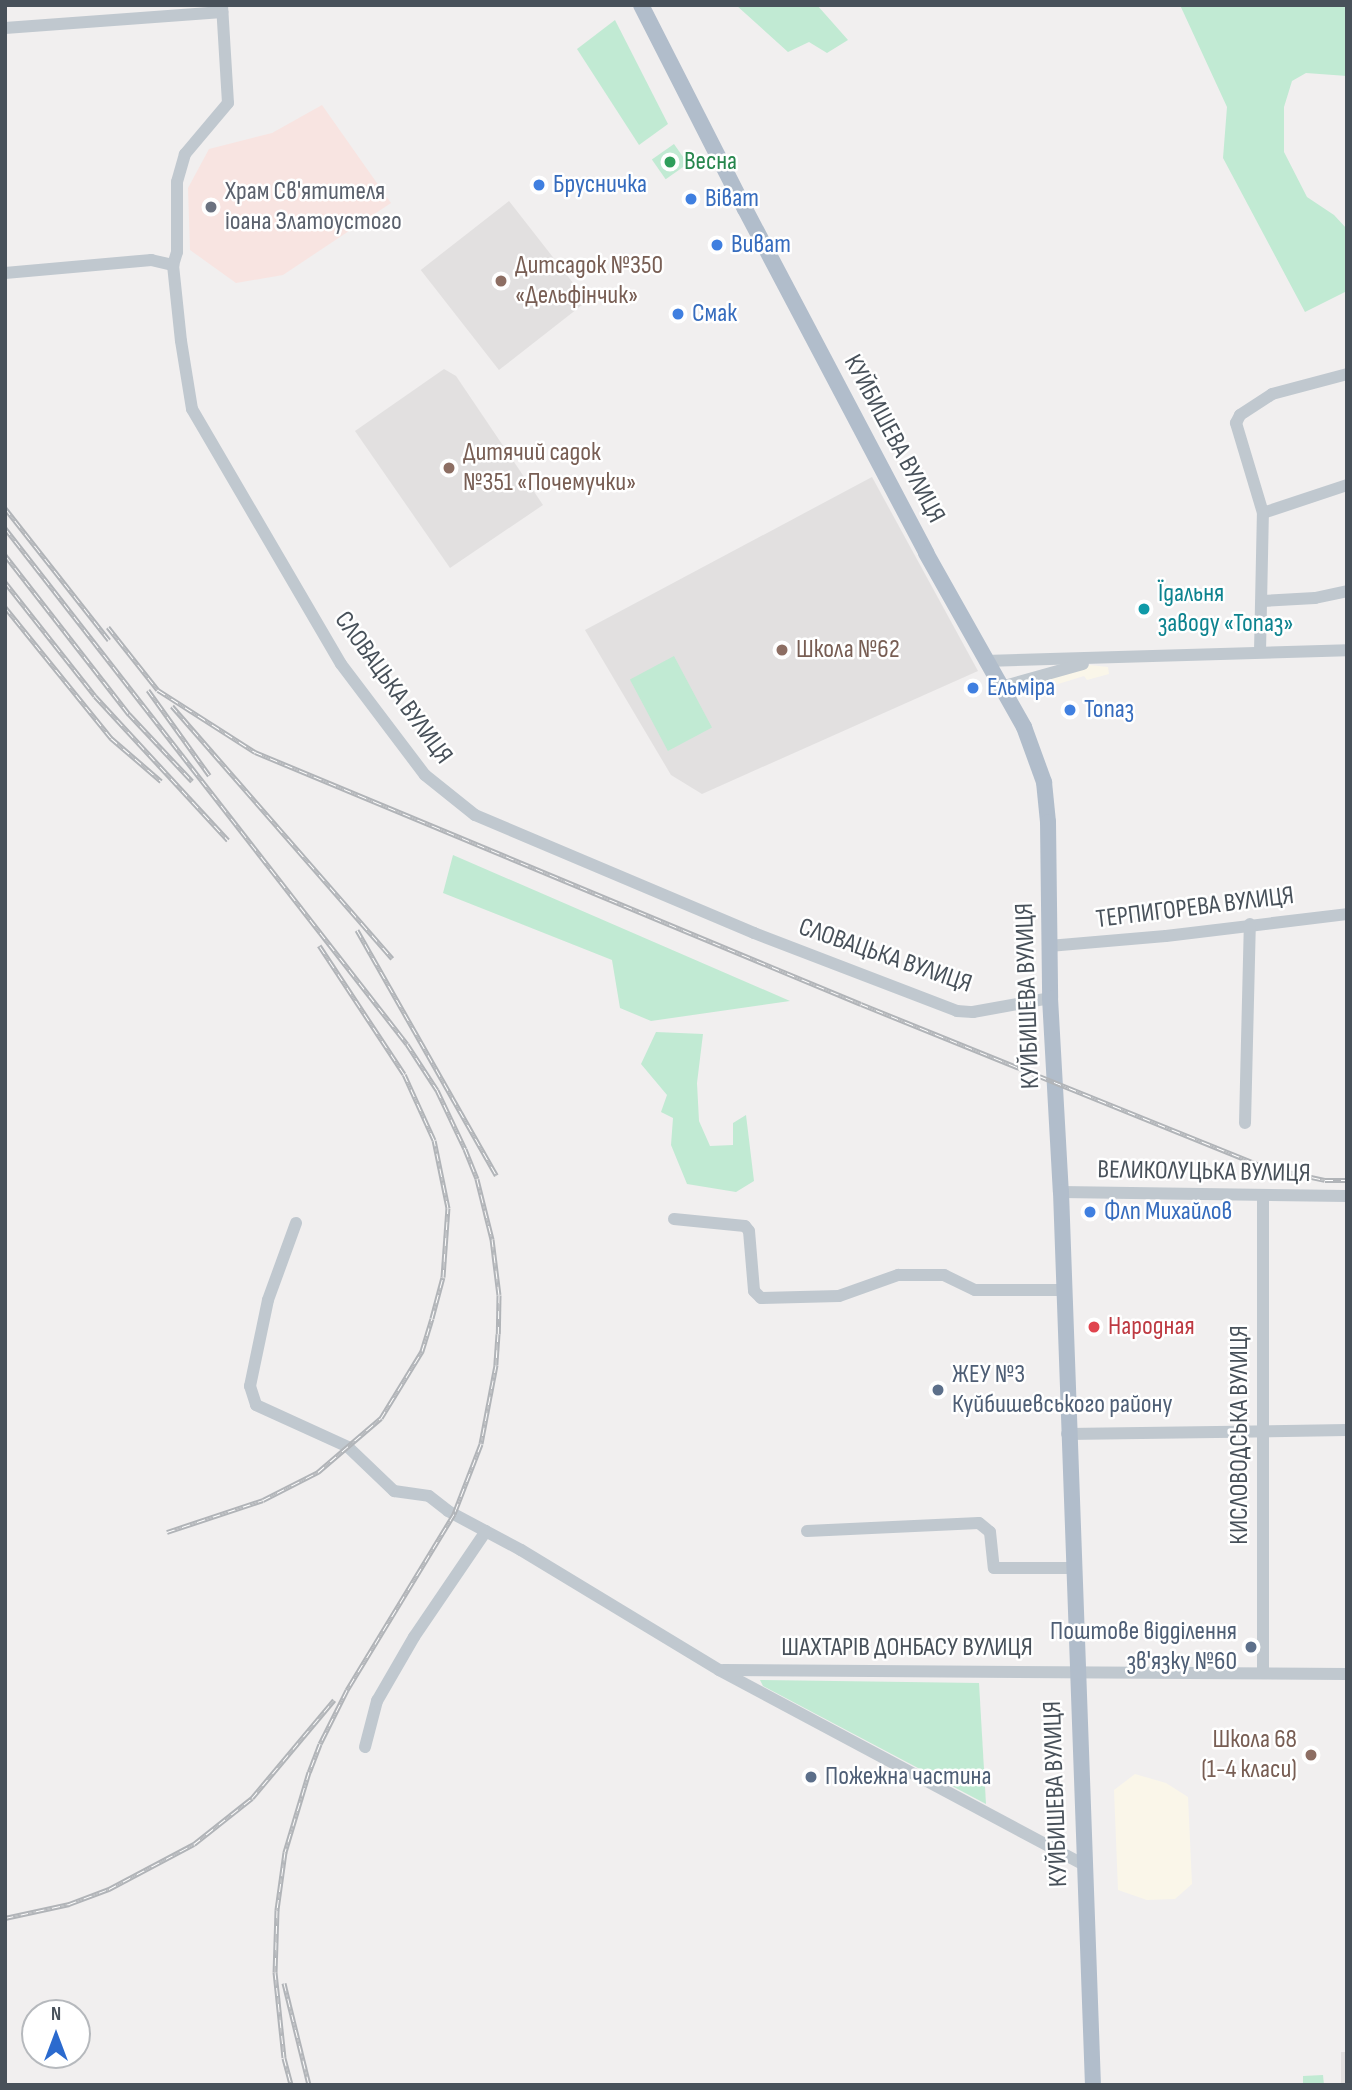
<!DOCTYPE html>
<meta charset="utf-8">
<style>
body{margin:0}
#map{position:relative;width:1352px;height:2090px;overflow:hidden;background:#f1efef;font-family:"Sofia Sans Condensed",sans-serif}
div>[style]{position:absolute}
.commercial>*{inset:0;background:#faf6e9}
.education>*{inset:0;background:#e2e0e0;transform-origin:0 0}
.medical>*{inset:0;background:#f8e4e1}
.green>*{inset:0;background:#c1ead3;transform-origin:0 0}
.minor>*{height:12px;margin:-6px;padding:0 6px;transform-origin:6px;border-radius:6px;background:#c0c8cf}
.major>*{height:16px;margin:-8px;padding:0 8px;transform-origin:8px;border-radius:8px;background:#b1bdcb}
.rail>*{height:5px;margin-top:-2.5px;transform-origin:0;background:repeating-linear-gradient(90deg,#fff 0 8px,#b1b4b8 0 16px);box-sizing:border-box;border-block:2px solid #b1b4b8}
.dots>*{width:19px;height:19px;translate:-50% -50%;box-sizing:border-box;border:4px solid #fff;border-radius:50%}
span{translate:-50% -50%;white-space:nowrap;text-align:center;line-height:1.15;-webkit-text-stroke:5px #fff;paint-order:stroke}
.leisure-label{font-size:26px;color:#27864d}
.left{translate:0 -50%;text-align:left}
.shop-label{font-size:26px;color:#366cbe}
.worship-label{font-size:26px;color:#5b616d}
.education-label{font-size:26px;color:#785e54}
.right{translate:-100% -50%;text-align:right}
.street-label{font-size:26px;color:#48515a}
.culture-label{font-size:26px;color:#0d838f}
.health-label{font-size:26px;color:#be3a42}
.service-label{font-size:26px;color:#4e5e75}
.frame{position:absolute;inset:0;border:7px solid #48515a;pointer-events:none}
.north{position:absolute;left:21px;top:1999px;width:70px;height:70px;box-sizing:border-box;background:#fff;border:2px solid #b6b9bd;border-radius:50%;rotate:0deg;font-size:19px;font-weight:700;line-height:28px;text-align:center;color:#48515a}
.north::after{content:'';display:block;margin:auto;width:24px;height:32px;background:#2b6ace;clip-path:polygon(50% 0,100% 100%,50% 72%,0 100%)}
</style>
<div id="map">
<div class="commercial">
<i style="clip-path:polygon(1090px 665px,1108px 667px,1109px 674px,1087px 680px,1084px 676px,1029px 693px,1026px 685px)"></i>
<i style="clip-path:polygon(1135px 1774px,1166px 1783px,1188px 1797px,1192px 1884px,1175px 1899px,1147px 1900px,1118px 1890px,1114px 1790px)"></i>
</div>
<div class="education">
<i style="left:509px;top:201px;width:127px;height:112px;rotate:52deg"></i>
<i style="clip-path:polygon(444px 369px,456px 376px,543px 505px,450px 568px,355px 431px)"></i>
<i style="clip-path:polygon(872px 477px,978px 671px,702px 794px,671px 775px,585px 630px)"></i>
<i style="left:1341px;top:2052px;width:6px;height:33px"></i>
</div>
<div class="medical">
<i style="clip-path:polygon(322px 105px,391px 203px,283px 275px,236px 283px,190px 250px,188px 188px,209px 149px,272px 133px)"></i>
</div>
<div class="green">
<i style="clip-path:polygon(736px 5px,817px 5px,848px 40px,827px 53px,809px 42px,788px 52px)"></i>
<i style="clip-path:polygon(1180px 5px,1347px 5px,1347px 76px,1306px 73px,1292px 81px,1284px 107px,1284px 152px,1307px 197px,1334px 215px,1347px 229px,1347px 291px,1305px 312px,1223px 158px,1227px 107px)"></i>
<i style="clip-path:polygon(615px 20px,668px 124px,639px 145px,577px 49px)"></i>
<i style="left:674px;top:144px;width:24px;height:27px;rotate:55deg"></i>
<i style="left:674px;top:656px;width:81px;height:50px;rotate:62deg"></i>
<i style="clip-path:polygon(453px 855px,790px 1001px,651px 1021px,620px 1008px,612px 960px,443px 893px)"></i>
<i style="clip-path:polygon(656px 1032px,703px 1034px,697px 1083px,699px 1121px,710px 1146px,733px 1145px,733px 1123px,746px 1115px,754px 1181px,736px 1192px,687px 1184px,671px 1145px,673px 1118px,661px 1112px,667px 1095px,641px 1064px)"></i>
<i style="clip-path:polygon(760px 1680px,979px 1683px,986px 1804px,763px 1686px)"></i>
<i style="clip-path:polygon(1323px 2075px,1324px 2085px,1303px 2085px,1303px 2076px)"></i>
</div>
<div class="minor">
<i style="left:222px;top:5px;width:98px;rotate:86.5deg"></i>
<i style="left:228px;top:103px;width:67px;rotate:130.1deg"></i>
<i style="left:185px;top:154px;width:29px;rotate:106deg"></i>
<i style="left:177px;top:182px;width:70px;rotate:90deg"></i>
<i style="left:177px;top:252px;width:14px;rotate:107deg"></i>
<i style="left:173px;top:265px;width:76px;rotate:84deg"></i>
<i style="left:181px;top:341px;width:69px;rotate:80.8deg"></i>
<i style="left:192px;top:409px;width:295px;rotate:59.7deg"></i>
<i style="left:341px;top:664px;width:139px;rotate:52.9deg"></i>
<i style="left:425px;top:775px;width:64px;rotate:38.7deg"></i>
<i style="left:475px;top:815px;width:303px;rotate:22.9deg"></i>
<i style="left:754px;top:933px;width:217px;rotate:21deg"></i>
<i style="left:957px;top:1011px;width:16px;rotate:4deg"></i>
<i style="left:973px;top:1012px;width:78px;rotate:-10.3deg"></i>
<i style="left:5px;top:28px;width:218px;rotate:-4.2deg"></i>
<i style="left:5px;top:273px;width:147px;rotate:-5.1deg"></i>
<i style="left:151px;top:260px;width:23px;rotate:13deg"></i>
<i style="left:1263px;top:513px;width:89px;rotate:-18.4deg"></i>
<i style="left:1263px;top:601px;width:52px;rotate:-3.3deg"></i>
<i style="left:1315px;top:598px;width:33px;rotate:-12deg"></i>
<i style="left:1260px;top:652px;width:139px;rotate:-88.8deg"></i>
<i style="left:1263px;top:513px;width:94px;rotate:-106.7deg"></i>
<i style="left:1236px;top:423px;width:9px;rotate:-63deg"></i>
<i style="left:1240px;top:415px;width:38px;rotate:-33deg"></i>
<i style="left:1272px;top:394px;width:78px;rotate:-14.9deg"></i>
<i style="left:985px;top:661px;width:362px;rotate:-1.7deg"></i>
<i style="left:1001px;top:687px;width:85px;rotate:-15.7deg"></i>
<i style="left:1049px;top:946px;width:117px;rotate:-4.9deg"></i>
<i style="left:1166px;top:936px;width:182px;rotate:-6.9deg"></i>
<i style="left:1245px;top:1123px;width:199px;rotate:-88.6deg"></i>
<i style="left:1061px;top:1192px;width:286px;rotate:0.8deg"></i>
<i style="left:674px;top:1219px;width:71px;rotate:5.6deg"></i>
<i style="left:745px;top:1226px;width:6px;rotate:51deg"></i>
<i style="left:749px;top:1231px;width:60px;rotate:85.2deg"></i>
<i style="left:754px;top:1291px;width:10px;rotate:45deg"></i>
<i style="left:761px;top:1298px;width:78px;rotate:-1.5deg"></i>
<i style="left:839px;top:1296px;width:63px;rotate:-19.6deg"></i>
<i style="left:898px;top:1275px;width:46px"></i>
<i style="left:944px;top:1275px;width:34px;rotate:26deg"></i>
<i style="left:975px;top:1290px;width:89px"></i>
<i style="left:296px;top:1223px;width:82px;rotate:110deg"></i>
<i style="left:268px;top:1300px;width:88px;rotate:101.8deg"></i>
<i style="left:250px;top:1386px;width:20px;rotate:72deg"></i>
<i style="left:256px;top:1405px;width:101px;rotate:24.5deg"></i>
<i style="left:348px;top:1447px;width:64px;rotate:43.7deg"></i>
<i style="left:394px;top:1491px;width:35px;rotate:8deg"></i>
<i style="left:429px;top:1496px;width:24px;rotate:38deg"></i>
<i style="left:448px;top:1511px;width:83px;rotate:28.1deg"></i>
<i style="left:521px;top:1550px;width:232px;rotate:31.2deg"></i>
<i style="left:719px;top:1670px;width:412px;rotate:28.1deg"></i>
<i style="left:1067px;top:1434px;width:280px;rotate:-0.8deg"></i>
<i style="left:807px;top:1531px;width:172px;rotate:-2.7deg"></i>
<i style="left:979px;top:1523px;width:14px;rotate:39deg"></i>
<i style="left:990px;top:1532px;width:36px;rotate:84deg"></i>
<i style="left:994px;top:1568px;width:78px"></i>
<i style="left:723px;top:1670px;width:624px;rotate:0.37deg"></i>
<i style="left:1263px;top:1673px;width:476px;rotate:-90deg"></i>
<i style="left:365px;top:1747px;width:48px;rotate:-75.4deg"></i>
<i style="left:377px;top:1701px;width:74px;rotate:-60deg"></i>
<i style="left:414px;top:1637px;width:128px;rotate:-55.8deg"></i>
</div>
<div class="major">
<i style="left:641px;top:5px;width:229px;rotate:63deg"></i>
<i style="left:745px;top:209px;width:389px;rotate:62.2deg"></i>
<i style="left:926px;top:553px;width:200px;rotate:60.6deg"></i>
<i style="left:1024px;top:727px;width:59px;rotate:70deg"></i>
<i style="left:1044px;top:782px;width:40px;rotate:84.3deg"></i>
<i style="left:1048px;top:822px;width:176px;rotate:89.3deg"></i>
<i style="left:1050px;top:998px;width:194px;rotate:86.8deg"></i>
<i style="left:1061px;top:1192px;width:894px;rotate:87.95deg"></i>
</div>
<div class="rail">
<i style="left:5px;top:508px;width:168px;rotate:51.8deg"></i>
<i style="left:5px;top:528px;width:654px;rotate:52.08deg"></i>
<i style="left:407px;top:1044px;width:55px;rotate:56.9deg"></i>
<i style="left:437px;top:1090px;width:65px;rotate:64.6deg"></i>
<i style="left:465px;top:1149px;width:32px;rotate:68deg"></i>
<i style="left:477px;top:1179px;width:62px;rotate:76deg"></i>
<i style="left:492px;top:1239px;width:56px;rotate:82.9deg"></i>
<i style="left:499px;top:1295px;width:39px;rotate:91deg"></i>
<i style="left:498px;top:1334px;width:31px;rotate:94deg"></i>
<i style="left:496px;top:1365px;width:80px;rotate:100.8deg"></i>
<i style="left:481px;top:1444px;width:75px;rotate:111.1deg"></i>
<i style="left:454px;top:1514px;width:206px;rotate:121.3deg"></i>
<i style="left:347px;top:1690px;width:60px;rotate:116.6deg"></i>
<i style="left:320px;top:1744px;width:30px;rotate:111deg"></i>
<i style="left:309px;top:1772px;width:84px;rotate:106.7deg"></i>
<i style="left:285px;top:1852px;width:59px;rotate:97.9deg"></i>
<i style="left:277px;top:1910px;width:62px;rotate:91.8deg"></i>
<i style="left:275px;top:1972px;width:86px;rotate:84deg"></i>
<i style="left:284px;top:2058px;width:28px;rotate:75deg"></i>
<i style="left:5px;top:555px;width:202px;rotate:52.1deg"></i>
<i style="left:129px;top:714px;width:92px;rotate:46.8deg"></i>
<i style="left:5px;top:582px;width:145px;rotate:51.7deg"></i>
<i style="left:95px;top:696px;width:196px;rotate:47.3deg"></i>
<i style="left:5px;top:607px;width:169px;rotate:51deg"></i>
<i style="left:111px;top:738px;width:66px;rotate:40.7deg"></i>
<i style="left:108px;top:627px;width:80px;rotate:51.6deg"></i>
<i style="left:158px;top:690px;width:115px;rotate:32.6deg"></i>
<i style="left:255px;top:752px;width:656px;rotate:22.58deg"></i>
<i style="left:861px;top:1004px;width:436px;rotate:22deg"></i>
<i style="left:1265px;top:1167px;width:61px;rotate:12.2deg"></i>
<i style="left:1325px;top:1180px;width:22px"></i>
<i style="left:148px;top:690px;width:105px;rotate:54.3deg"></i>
<i style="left:172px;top:706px;width:335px;rotate:48.9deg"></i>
<i style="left:357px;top:930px;width:282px;rotate:60.4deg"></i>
<i style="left:167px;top:1532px;width:101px;rotate:-18.4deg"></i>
<i style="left:263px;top:1500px;width:62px;rotate:-27deg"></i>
<i style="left:318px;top:1472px;width:83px;rotate:-40.6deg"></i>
<i style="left:381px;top:1418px;width:79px;rotate:-58.5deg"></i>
<i style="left:422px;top:1351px;width:34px;rotate:-73deg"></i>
<i style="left:432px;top:1318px;width:42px;rotate:-75deg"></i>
<i style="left:443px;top:1277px;width:69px;rotate:-85.9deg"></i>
<i style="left:448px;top:1208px;width:69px;rotate:-101.6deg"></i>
<i style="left:434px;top:1140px;width:72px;rotate:-114.4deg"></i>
<i style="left:404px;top:1074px;width:154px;rotate:-123.4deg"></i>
<i style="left:5px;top:1918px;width:66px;rotate:-12.3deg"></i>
<i style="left:69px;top:1904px;width:43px;rotate:-20.6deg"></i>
<i style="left:109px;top:1889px;width:96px;rotate:-27.9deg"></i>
<i style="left:194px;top:1844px;width:74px;rotate:-38.4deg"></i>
<i style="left:252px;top:1798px;width:128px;rotate:-50.1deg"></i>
<i style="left:284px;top:1983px;width:105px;rotate:76.2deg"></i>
</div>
<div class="dots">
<i style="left:670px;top:162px;background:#2e9e5b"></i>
<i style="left:539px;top:185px;background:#3f7fe0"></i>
<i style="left:691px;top:199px;background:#3f7fe0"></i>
<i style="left:211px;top:207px;background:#6b7280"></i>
<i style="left:717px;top:245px;background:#3f7fe0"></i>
<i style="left:501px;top:281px;background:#8d6e63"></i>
<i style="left:678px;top:314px;background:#3f7fe0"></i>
<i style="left:449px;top:468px;background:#8d6e63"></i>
<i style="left:1144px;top:609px;background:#0f9aa8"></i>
<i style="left:782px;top:650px;background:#8d6e63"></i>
<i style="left:973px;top:688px;background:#3f7fe0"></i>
<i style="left:1070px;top:710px;background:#3f7fe0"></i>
<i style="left:1090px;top:1212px;background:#3f7fe0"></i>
<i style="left:1094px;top:1327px;background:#e0444e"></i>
<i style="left:938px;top:1390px;background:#5c6f8a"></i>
<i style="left:1251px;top:1647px;background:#5c6f8a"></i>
<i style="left:1311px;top:1755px;background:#8d6e63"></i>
<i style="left:811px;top:1777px;background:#5c6f8a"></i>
</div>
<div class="leisure-label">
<span class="left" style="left:684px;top:162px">Весна</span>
</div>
<div class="shop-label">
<span class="left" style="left:553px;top:185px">Брусничка</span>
<span class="left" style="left:705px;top:199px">Віват</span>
<span class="left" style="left:731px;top:245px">Виват</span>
<span class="left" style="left:692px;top:314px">Смак</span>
<span class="left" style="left:987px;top:688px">Ельміра</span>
<span class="left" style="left:1084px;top:710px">Топаз</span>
<span class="left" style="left:1104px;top:1212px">Флп Михайлов</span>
</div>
<div class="worship-label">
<span class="left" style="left:225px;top:207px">Храм Св'ятителя<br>іоана Златоустого</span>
</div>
<div class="education-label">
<span class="left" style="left:515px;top:281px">Дитсадок №350<br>«Дельфінчик»</span>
<span class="left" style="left:463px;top:468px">Дитячий садок<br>№351 «Почемучки»</span>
<span class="left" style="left:796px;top:650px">Школа №62</span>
<span class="right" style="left:1297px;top:1755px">Школа 68<br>(1-4 класи)</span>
</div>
<div class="street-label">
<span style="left:894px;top:439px;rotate:62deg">КУЙБИШЕВА ВУЛИЦЯ</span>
<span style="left:393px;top:688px;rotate:54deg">СЛОВАЦЬКА ВУЛИЦЯ</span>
<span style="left:1195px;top:908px;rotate:-7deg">ТЕРПИГОРЕВА ВУЛИЦЯ</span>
<span style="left:885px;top:956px;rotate:19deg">СЛОВАЦЬКА ВУЛИЦЯ</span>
<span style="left:1028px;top:996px;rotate:-92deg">КУЙБИШЕВА ВУЛИЦЯ</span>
<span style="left:1204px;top:1172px;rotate:1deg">ВЕЛИКОЛУЦЬКА ВУЛИЦЯ</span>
<span style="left:1240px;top:1435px;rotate:-90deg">КИСЛОВОДСЬКА ВУЛИЦЯ</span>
<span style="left:907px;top:1648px">ШАХТАРІВ ДОНБАСУ ВУЛИЦЯ</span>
<span style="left:1056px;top:1794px;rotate:-92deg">КУЙБИШЕВА ВУЛИЦЯ</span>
</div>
<div class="culture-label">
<span class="left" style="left:1158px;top:609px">Їдальня<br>заводу «Топаз»</span>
</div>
<div class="health-label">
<span class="left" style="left:1108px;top:1327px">Народная</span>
</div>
<div class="service-label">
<span class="left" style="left:952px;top:1390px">ЖЕУ №3<br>Куйбишевського району</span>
<span class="right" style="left:1237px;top:1647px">Поштове відділення<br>зв'язку №60</span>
<span class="left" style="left:825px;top:1777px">Пожежна частина</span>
</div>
<div class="frame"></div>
<div class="north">N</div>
</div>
